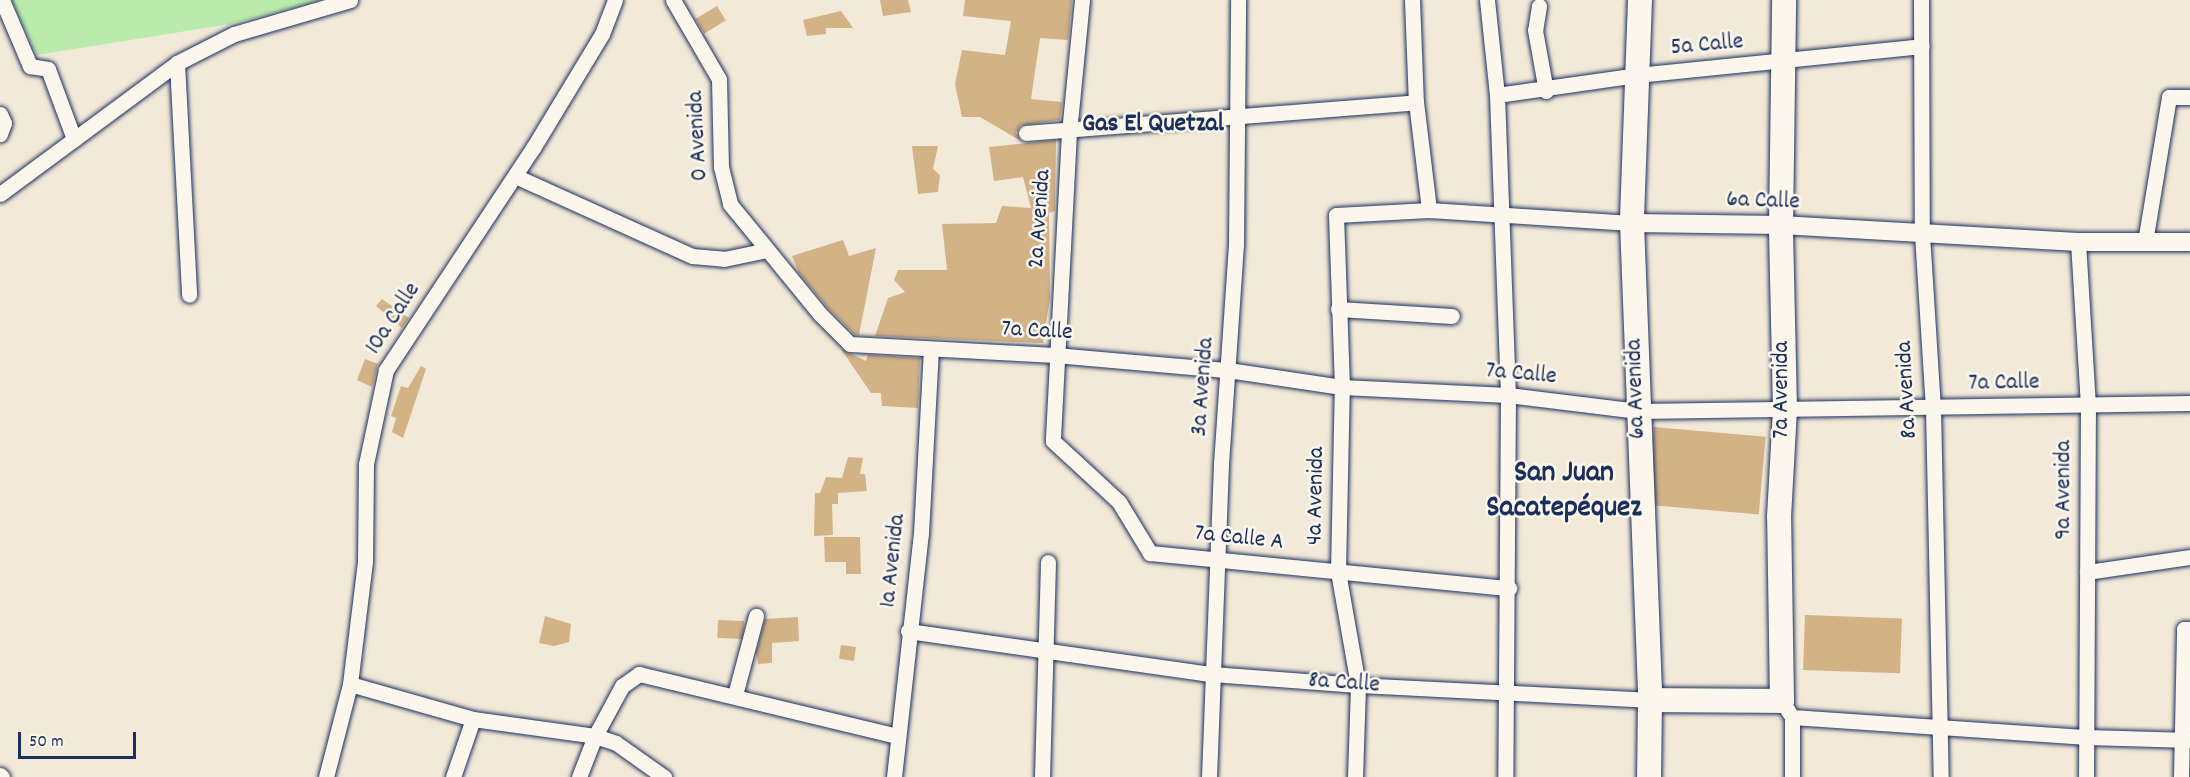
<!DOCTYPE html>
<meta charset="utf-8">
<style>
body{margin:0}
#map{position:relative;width:2190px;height:777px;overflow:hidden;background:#f3e9d8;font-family:Dekko,sans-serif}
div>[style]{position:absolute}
.green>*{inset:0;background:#b9ecac}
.building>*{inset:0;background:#d3b286;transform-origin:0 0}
.roads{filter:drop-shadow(0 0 2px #1b2f5e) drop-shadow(0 0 2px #1b2f5e)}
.minor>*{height:15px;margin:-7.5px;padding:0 7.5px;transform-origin:7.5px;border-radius:7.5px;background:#fbf7ec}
.tertiary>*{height:18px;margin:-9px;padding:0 9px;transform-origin:9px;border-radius:9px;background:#fbf7ec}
.primary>*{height:24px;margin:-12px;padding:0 12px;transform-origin:12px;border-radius:12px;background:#fbf7ec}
span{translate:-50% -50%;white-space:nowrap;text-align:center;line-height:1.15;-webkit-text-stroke:5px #fbf7ec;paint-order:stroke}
.street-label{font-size:24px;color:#1b2f5e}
.neighbourhood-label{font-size:26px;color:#1b2f5e;font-weight:700}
.district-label{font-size:30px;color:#1b2f5e;font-weight:700}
.scale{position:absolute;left:18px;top:732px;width:118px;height:27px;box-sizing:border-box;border:3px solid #1b2f5e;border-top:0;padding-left:8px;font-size:18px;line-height:21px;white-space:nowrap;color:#1b2f5e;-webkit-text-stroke:4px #fbf7ec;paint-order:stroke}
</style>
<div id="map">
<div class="green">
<i style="clip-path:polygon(11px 0,321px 0,230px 24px,37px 55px)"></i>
</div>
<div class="building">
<i style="clip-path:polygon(880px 0,908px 0,911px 12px,883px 16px)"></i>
<i style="clip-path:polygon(965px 0,1072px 0,1068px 40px,1040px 38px,1031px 99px,1062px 102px,1060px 120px,1021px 125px,1016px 133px,1021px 141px,980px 117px,962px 117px,955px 84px,962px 50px,1005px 55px,1011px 21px,963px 16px)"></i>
<i style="left:717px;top:6px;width:17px;height:25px;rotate:59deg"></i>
<i style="clip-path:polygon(841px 11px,853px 28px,826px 28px,826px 34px,807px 36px,803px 20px)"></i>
<i style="clip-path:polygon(1056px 140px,1055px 205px,1055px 211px,1049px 213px,1050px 298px,1043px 343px,875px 336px,888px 298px,905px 292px,894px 280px,898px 270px,947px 270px,942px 224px,996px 223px,1002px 206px,1031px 208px,1023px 177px,994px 181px,989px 147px)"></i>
<i style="clip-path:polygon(912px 146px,938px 146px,933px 169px,940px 175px,938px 192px,918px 194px)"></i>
<i style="clip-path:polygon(843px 240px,849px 256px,876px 248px,859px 335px,854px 334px,827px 307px,799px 273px,792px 256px)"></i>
<i style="clip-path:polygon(382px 299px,409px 318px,402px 328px,376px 306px)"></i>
<i style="clip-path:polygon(841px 349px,866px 361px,868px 355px,920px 358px,918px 408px,882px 406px,881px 393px,871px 393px)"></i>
<i style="clip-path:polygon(365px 359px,378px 364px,372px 387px,357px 380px)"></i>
<i style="clip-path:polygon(421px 366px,426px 369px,403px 438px,392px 432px,396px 418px,391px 416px,401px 386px,408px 388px)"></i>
<i style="left:1654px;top:427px;width:112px;height:78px;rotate:5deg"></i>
<i style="clip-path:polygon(848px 457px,863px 458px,860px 474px,865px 474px,867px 491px,838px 493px,838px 504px,832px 504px,833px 535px,814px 536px,815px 493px,820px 493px,826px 477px,842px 478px)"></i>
<i style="clip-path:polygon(824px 537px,860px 537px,861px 574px,846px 574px,846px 562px,825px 562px)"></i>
<i style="left:1805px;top:615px;width:97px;height:55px;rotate:2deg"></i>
<i style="clip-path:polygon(545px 616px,571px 624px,569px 642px,554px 646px,539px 643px)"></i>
<i style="clip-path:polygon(798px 617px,799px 641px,772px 643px,772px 663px,758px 664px,756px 652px,765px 619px)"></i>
<i style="left:718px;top:620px;width:26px;height:18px;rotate:2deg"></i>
<i style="left:841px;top:645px;width:15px;height:14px;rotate:8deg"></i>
</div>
<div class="roads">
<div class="minor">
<i style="left:2px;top:0;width:72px;rotate:67deg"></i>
<i style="left:30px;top:66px;width:18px;rotate:9deg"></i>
<i style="left:48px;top:69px;width:75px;rotate:69.6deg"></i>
<i style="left:673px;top:0;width:91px;rotate:59.8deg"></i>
<i style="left:719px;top:79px;width:88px;rotate:88.7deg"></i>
<i style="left:721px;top:167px;width:38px;rotate:76deg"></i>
<i style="left:730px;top:204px;width:142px;rotate:50.7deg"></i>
<i style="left:820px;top:314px;width:42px;rotate:45deg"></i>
<i style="left:850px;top:344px;width:205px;rotate:3.1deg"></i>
<i style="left:1055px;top:355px;width:174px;rotate:5deg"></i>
<i style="left:1228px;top:370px;width:115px;rotate:8.5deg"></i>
<i style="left:1342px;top:387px;width:166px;rotate:2.8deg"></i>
<i style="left:1508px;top:395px;width:131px;rotate:7deg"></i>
<i style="left:1638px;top:411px;width:552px;rotate:-0.83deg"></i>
<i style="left:1082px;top:0;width:133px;rotate:95.6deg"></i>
<i style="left:1069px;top:132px;width:309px;rotate:93deg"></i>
<i style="left:1053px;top:441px;width:90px;rotate:42.7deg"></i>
<i style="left:1119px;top:502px;width:60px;rotate:58.7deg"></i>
<i style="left:1150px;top:553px;width:361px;rotate:5.6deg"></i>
<i style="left:1412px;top:0;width:102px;rotate:87.8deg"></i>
<i style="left:1416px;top:102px;width:109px;rotate:83.1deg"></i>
<i style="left:1487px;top:0;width:96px;rotate:84deg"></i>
<i style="left:1497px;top:95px;width:300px;rotate:87.9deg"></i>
<i style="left:1508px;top:395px;width:382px;rotate:90.4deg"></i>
<i style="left:1921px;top:0;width:234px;rotate:89.8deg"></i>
<i style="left:1922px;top:234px;width:174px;rotate:86.4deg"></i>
<i style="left:1933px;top:408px;width:369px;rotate:88.8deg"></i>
<i style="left:1539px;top:6px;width:24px;rotate:99deg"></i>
<i style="left:1535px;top:30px;width:62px;rotate:79.8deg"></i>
<i style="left:177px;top:63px;width:232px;rotate:87deg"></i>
<i style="left:1497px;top:95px;width:141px;rotate:-8.1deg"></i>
<i style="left:1637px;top:75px;width:286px;rotate:-5.8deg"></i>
<i style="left:0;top:114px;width:10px;rotate:66deg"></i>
<i style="left:4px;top:123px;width:12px;rotate:110deg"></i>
<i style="left:1026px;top:133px;width:391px;rotate:-4.5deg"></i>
<i style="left:515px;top:176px;width:194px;rotate:24.3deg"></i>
<i style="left:692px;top:256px;width:32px;rotate:5deg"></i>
<i style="left:724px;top:259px;width:44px;rotate:-11.8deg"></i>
<i style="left:0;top:194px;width:220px;rotate:-36.5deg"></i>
<i style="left:177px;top:63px;width:64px;rotate:-27deg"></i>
<i style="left:234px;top:34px;width:121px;rotate:-16.3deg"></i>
<i style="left:2078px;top:242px;width:162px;rotate:86.5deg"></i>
<i style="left:2088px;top:404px;width:373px;rotate:90.3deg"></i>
<i style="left:2145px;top:242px;width:147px;rotate:-80.6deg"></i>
<i style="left:2169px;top:97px;width:21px"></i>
<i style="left:1338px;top:309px;width:114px;rotate:3.5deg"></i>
<i style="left:2087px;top:572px;width:104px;rotate:-8.3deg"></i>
<i style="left:908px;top:631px;width:307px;rotate:8.1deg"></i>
<i style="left:1212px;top:674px;width:146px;rotate:4.3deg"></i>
<i style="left:1358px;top:685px;width:292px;rotate:2.9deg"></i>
<i style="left:350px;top:684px;width:128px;rotate:15.9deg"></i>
<i style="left:473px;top:719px;width:123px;rotate:7.9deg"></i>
<i style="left:595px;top:736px;width:22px;rotate:18deg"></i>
<i style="left:616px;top:743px;width:59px;rotate:35.3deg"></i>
<i style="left:735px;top:695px;width:82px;rotate:-75.1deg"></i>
<i style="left:1787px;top:709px;width:9px;rotate:58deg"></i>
<i style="left:1792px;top:717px;width:60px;rotate:90deg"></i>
<i style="left:1792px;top:717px;width:296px;rotate:3.9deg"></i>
<i style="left:2087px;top:737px;width:103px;rotate:1.7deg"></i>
<i style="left:0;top:775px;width:3px;rotate:45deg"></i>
<i style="left:326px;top:777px;width:96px;rotate:-75.5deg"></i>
<i style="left:350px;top:684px;width:124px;rotate:-83deg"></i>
<i style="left:365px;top:561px;width:97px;rotate:-89.4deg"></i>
<i style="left:366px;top:464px;width:96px;rotate:-78deg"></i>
<i style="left:386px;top:370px;width:266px;rotate:-56.5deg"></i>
<i style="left:533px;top:148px;width:133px;rotate:-58.8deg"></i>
<i style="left:602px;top:34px;width:36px;rotate:-69deg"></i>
<i style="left:453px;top:777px;width:61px;rotate:-71deg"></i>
<i style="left:579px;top:777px;width:44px;rotate:-68.7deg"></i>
<i style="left:595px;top:736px;width:57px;rotate:-61.6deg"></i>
<i style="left:622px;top:686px;width:21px;rotate:-35deg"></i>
<i style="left:639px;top:674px;width:265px;rotate:13.5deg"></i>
<i style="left:894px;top:777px;width:245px;rotate:-83.7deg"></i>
<i style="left:921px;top:533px;width:184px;rotate:-86.9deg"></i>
<i style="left:1042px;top:777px;width:215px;rotate:-88.4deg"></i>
<i style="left:1209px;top:777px;width:313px;rotate:-87.8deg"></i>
<i style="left:1221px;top:464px;width:220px;rotate:-86.1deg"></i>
<i style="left:1236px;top:245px;width:245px;rotate:-89.5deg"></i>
<i style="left:1355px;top:777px;width:92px;rotate:-88.1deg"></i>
<i style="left:1358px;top:685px;width:116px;rotate:-100deg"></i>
<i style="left:1338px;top:571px;width:184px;rotate:-88.8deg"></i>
<i style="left:1342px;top:387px;width:172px;rotate:-92deg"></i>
<i style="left:1336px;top:215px;width:93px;rotate:-3.1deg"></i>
<i style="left:1429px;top:210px;width:203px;rotate:3.7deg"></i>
<i style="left:2181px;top:777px;width:148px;rotate:-88.8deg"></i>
<i style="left:2184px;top:629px;width:6px"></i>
</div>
<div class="tertiary">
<i style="left:1632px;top:223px;width:149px;rotate:0.8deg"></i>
<i style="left:1781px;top:225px;width:297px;rotate:3.3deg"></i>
<i style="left:2078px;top:242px;width:112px"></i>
</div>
<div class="primary">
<i style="left:1640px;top:0;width:223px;rotate:92.1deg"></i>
<i style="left:1632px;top:223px;width:477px;rotate:87.8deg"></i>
<i style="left:1650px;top:700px;width:77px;rotate:90.7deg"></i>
<i style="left:1650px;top:700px;width:132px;rotate:0.4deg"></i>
<i style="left:1782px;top:701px;width:184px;rotate:-90.9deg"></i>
<i style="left:1779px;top:517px;width:109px;rotate:-86.8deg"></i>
<i style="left:1785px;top:408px;width:183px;rotate:-91.3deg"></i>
<i style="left:1781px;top:225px;width:225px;rotate:-89.2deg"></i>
</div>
</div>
<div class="street-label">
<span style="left:1707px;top:46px;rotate:-5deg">5a Calle</span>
<span style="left:699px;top:136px;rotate:-93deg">0 Avenida</span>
<span style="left:1763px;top:202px;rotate:2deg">6a Calle</span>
<span style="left:1041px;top:219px;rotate:-86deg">2a Avenida</span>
<span style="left:394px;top:319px;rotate:-57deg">10a Calle</span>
<span style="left:1037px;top:332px;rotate:3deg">7a Calle</span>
<span style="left:1521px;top:375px;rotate:5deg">7a Calle</span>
<span style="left:2004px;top:384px;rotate:-1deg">7a Calle</span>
<span style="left:1204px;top:387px;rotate:-86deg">3a Avenida</span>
<span style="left:1637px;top:389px;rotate:-92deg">6a Avenida</span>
<span style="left:1783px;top:390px;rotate:-90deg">7a Avenida</span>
<span style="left:1908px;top:390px;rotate:-93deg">8a Avenida</span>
<span style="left:2065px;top:490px;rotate:-90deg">9a Avenida</span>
<span style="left:1317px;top:496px;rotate:-89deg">4a Avenida</span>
<span style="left:1239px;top:539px;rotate:6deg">7a Calle A</span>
<span style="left:894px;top:561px;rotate:-84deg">1a Avenida</span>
<span style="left:1344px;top:684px;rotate:4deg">8a Calle</span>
</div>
<div class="neighbourhood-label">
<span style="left:1153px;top:125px">Gas El Quetzal</span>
</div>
<div class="district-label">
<span style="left:1564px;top:492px">San Juan<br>Sacatepéquez</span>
</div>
<div class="scale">50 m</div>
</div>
